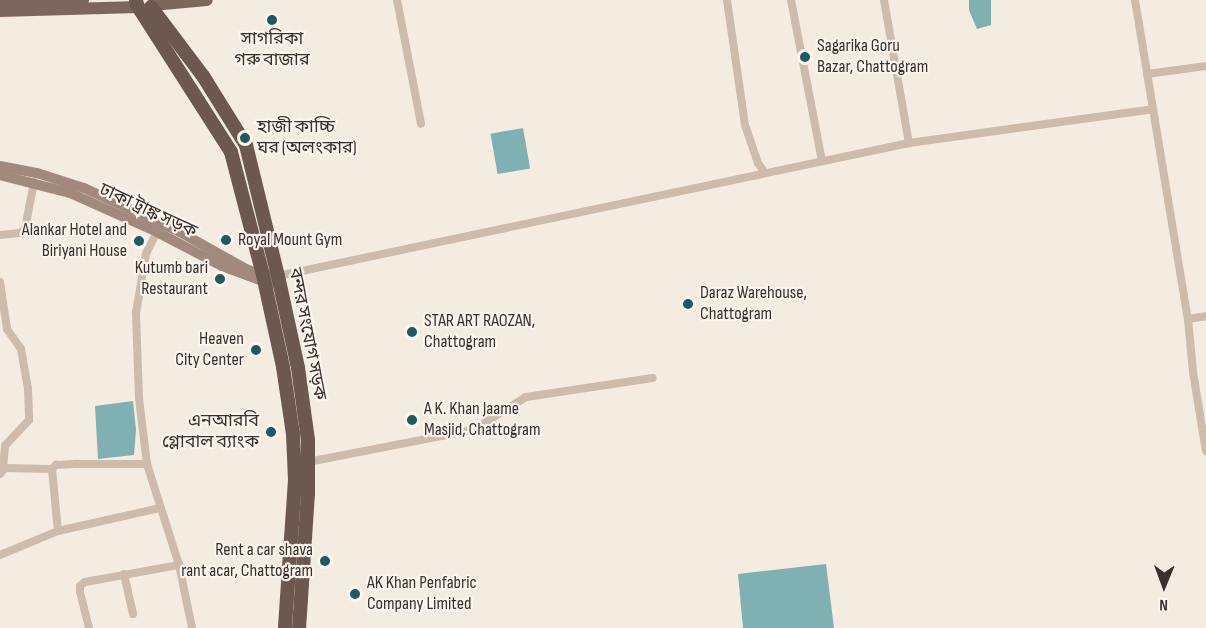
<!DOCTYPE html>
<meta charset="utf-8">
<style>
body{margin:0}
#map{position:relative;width:1206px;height:628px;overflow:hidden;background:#f4ebe1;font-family:"Sofia Sans Condensed","Noto Sans Bengali",sans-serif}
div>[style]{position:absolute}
.water>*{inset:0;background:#7fb0b2;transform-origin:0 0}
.minor>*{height:8px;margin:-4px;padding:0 4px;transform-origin:4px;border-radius:4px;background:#cdbbac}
.secondary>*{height:10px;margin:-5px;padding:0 5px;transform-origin:5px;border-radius:5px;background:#a18a7d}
.primary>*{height:12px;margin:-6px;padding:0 6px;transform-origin:6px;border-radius:6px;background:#7d675c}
.trunk>*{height:14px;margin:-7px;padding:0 7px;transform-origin:7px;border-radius:7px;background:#6c584f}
.dots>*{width:16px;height:16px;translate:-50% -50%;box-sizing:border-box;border:3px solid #fbf5ee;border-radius:50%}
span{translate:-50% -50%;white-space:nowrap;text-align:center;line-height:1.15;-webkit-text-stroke:4.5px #fbf5ee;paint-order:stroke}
.poi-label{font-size:18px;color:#3b302b}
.left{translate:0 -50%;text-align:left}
.right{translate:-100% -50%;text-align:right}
.street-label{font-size:18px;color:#3b302b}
.north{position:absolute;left:1134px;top:556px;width:60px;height:60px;-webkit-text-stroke:4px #fbf5ee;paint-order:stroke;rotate:181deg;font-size:16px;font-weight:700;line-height:24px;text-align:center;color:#3b302b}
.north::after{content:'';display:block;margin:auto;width:21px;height:27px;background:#3b302b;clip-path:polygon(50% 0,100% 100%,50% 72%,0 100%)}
</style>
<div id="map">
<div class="water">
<i style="clip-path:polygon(969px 0,991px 0,991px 25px,977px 29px,969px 10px)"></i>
<i style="left:523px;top:128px;width:41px;height:33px;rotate:80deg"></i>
<i style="clip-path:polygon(133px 401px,136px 430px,134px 455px,98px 459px,95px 406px)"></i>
<i style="clip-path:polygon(826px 564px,834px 628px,743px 628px,738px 574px)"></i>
</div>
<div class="minor">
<i style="left:397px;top:0;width:126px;rotate:79deg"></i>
<i style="left:727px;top:0;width:126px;rotate:81.8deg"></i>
<i style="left:745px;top:125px;width:40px;rotate:71.1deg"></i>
<i style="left:758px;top:163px;width:12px;rotate:55deg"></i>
<i style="left:791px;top:0;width:164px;rotate:79.1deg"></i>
<i style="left:884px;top:0;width:145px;rotate:80.1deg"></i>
<i style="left:1135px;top:0;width:323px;rotate:80.6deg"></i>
<i style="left:1188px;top:319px;width:53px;rotate:84.6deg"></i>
<i style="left:1193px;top:372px;width:80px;rotate:80.7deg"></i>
<i style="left:1147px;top:74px;width:60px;rotate:-7.7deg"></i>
<i style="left:157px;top:232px;width:25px;rotate:117deg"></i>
<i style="left:146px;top:254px;width:60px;rotate:99.6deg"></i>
<i style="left:136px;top:313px;width:85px;rotate:88deg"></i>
<i style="left:139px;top:398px;width:66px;rotate:83.1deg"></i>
<i style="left:147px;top:464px;width:106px;rotate:72.4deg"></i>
<i style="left:179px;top:565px;width:64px;rotate:78.3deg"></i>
<i style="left:0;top:235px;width:20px;rotate:-6deg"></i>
<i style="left:20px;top:233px;width:6px;rotate:-39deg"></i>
<i style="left:25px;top:229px;width:48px;rotate:-79.2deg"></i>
<i style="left:278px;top:276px;width:645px;rotate:-11.9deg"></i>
<i style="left:909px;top:143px;width:246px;rotate:-7.9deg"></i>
<i style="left:0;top:282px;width:48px;rotate:81.5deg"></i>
<i style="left:7px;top:329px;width:24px;rotate:55deg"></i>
<i style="left:21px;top:349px;width:40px;rotate:80deg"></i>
<i style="left:28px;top:388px;width:32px;rotate:88deg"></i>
<i style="left:29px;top:420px;width:35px;rotate:133deg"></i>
<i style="left:5px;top:446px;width:22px;rotate:95deg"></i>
<i style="left:1188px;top:319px;width:18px;rotate:-9deg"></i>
<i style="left:308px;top:462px;width:168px;rotate:-11deg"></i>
<i style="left:473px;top:430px;width:62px;rotate:-31.9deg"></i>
<i style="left:526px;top:397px;width:128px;rotate:-8.5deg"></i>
<i style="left:52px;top:469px;width:6px;rotate:-45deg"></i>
<i style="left:56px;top:465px;width:22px;rotate:-3deg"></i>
<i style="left:78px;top:464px;width:69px"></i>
<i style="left:0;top:474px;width:8px;rotate:-50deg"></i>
<i style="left:5px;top:468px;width:47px;rotate:1.2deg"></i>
<i style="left:52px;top:469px;width:62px;rotate:84.5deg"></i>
<i style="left:0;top:555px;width:63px;rotate:-22.5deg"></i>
<i style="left:58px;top:531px;width:105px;rotate:-12.7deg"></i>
<i style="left:124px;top:574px;width:41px;rotate:77.3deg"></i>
<i style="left:89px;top:628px;width:37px;rotate:-104deg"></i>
<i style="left:80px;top:592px;width:6px;rotate:-90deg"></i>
<i style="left:80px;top:586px;width:6px;rotate:-39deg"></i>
<i style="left:85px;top:582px;width:96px;rotate:-10.3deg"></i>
</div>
<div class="secondary">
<i style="left:0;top:166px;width:38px;rotate:11deg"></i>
<i style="left:37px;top:173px;width:49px;rotate:17.7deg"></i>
<i style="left:84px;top:188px;width:106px;rotate:24.6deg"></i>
<i style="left:180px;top:232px;width:76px;rotate:29.3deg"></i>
<i style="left:246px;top:269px;width:18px;rotate:19deg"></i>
<i style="left:263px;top:275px;width:15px;rotate:4deg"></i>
<i style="left:0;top:175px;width:72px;rotate:14.4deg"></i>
<i style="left:70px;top:193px;width:95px;rotate:24.1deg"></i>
<i style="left:157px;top:232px;width:73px;rotate:27.6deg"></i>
<i style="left:222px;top:266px;width:51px;rotate:20.6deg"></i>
</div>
<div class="primary">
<i style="left:0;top:1px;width:83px;rotate:-0.7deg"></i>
<i style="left:152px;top:5px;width:55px;rotate:-5.2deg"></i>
<i style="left:0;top:11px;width:138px;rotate:-1.7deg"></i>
</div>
<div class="trunk">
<i style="left:136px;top:0;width:5px;rotate:79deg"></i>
<i style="left:137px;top:5px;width:174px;rotate:57.4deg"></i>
<i style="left:231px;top:152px;width:127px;rotate:75.4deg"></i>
<i style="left:263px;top:275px;width:94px;rotate:77.7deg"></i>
<i style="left:283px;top:367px;width:68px;rotate:81.5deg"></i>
<i style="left:293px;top:434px;width:46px;rotate:87.5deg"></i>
<i style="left:295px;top:480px;width:148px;rotate:93.9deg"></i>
<i style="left:151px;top:7px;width:86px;rotate:53deg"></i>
<i style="left:203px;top:76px;width:81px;rotate:58.1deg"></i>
<i style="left:246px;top:145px;width:135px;rotate:76.3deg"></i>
<i style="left:278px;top:276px;width:94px;rotate:77.7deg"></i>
<i style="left:298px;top:368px;width:73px;rotate:82.1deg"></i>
<i style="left:308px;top:440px;width:53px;rotate:90deg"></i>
<i style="left:308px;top:493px;width:135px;rotate:93.8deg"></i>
</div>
<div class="dots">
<i style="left:272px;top:20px;background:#1f5a5e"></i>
<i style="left:805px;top:57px;background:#1f5a5e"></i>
<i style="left:245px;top:138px;background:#1f5a5e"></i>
<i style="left:226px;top:240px;background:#1f5a5e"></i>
<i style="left:139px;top:241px;background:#1f5a5e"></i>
<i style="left:220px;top:279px;background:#1f5a5e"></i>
<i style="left:688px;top:304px;background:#1f5a5e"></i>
<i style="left:412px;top:332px;background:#1f5a5e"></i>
<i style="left:256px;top:350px;background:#1f5a5e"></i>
<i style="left:412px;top:420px;background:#1f5a5e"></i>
<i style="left:271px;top:432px;background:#1f5a5e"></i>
<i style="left:325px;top:561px;background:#1f5a5e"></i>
<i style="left:355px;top:594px;background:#1f5a5e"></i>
</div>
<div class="poi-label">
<span style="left:272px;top:50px">সাগরিকা<br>গরু বাজার</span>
<span class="left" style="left:817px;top:57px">Sagarika Goru<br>Bazar, Chattogram</span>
<span class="left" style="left:257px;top:138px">হাজী কাচ্চি<br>ঘর (অলংকার)</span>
<span class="right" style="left:127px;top:241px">Alankar Hotel and<br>Biriyani House</span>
<span class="left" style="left:238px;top:240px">Royal Mount Gym</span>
<span class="right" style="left:208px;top:279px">Kutumb bari<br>Restaurant</span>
<span class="left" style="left:700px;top:304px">Daraz Warehouse,<br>Chattogram</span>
<span class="left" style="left:424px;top:332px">STAR ART RAOZAN,<br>Chattogram</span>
<span class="right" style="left:244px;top:350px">Heaven<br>City Center</span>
<span class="left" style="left:424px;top:420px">A K. Khan Jaame<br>Masjid, Chattogram</span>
<span class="right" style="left:259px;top:432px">এনআরবি<br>গ্লোবাল ব্যাংক</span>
<span class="right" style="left:313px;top:561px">Rent a car shava<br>rant acar, Chattogram</span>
<span class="left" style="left:367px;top:594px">AK Khan Penfabric<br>Company Limited</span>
</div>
<div class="street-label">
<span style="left:148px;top:211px;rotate:25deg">ঢাকা ট্রাঙ্ক সড়ক</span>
<span style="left:307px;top:334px;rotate:79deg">বন্দর সংযোগ সড়ক</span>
</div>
<div class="north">N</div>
</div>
